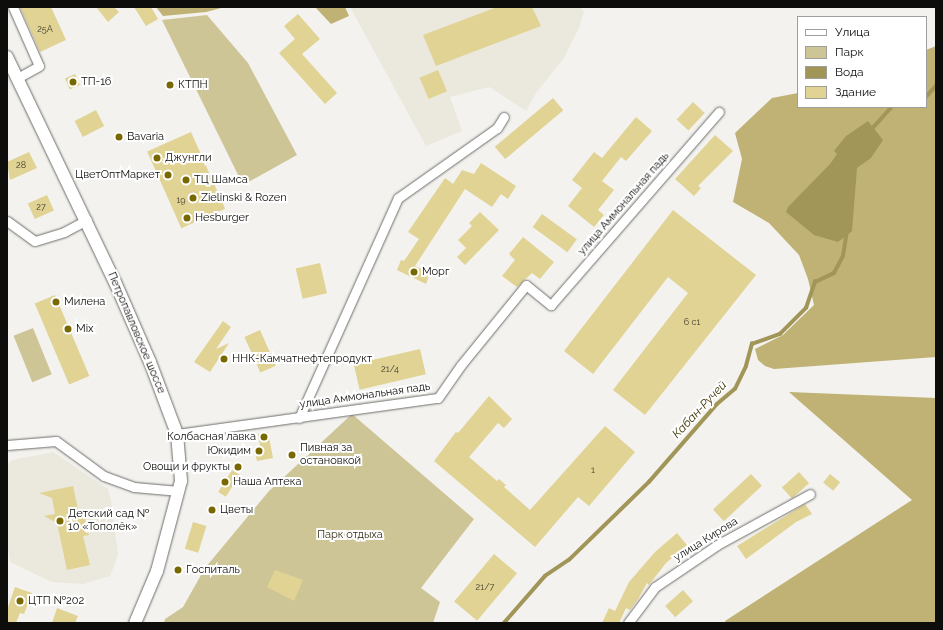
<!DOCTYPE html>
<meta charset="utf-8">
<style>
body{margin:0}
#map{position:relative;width:943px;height:630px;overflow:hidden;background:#f3f2ee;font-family:Raleway,sans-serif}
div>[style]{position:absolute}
.built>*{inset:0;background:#ebe8dd}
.green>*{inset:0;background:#cec597;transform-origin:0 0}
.forest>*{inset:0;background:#bfb274}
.water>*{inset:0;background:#a19558}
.stream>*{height:3.5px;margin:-1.75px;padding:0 1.75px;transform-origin:1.75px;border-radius:1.75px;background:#a19558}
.building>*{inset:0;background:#e0d394;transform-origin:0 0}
.roads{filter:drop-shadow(0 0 1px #6e6d6a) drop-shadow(0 0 1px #6e6d6a)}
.street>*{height:9px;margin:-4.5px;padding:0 4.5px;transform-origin:4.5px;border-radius:4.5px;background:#fff}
.secondary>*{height:12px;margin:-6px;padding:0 6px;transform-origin:6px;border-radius:6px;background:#fff}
.dots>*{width:11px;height:11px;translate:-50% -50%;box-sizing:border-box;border:2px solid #fff;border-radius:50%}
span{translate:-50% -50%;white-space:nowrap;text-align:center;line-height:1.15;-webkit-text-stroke:4px #fff;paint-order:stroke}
.number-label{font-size:9px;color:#423e2d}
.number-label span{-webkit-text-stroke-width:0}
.poi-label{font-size:11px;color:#0d0d0b}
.left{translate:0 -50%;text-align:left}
.right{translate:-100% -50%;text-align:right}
.street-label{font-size:11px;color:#0d0d0b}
.park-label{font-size:11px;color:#342e12}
.water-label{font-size:12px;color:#3c3300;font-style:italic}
.frame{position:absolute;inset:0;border:8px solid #0d0d0b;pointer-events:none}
.legend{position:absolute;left:797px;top:16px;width:130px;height:92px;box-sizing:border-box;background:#fff;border:1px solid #9e9e9d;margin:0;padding:5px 7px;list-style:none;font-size:12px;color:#0d0d0b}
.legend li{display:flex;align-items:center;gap:8px;height:20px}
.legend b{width:20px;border:1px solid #9e9e9d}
</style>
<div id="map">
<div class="built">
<i style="clip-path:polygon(350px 7px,579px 7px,584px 11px,579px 28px,564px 58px,536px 93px,526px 111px,489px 87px,450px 97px,462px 131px,426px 146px)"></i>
<i style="clip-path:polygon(53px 452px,108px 489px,111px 500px,118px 555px,110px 576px,84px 584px,52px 582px,10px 562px,7px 541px,7px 465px,12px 460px)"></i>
</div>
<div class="green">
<i style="clip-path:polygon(207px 15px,248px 63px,297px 155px,243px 185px,162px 20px)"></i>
<i style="left:33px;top:328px;width:50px;height:21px;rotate:68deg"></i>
<i style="clip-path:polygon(352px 414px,474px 519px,421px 588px,440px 602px,433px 623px,164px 623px,165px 619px,183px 607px,205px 568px,269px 491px)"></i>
</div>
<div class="forest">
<i style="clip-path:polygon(156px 7px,225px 7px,206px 12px,163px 16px)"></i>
<i style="clip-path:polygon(315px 7px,345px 7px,349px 16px,331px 24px)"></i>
<i style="clip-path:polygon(936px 46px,936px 357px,774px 369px,765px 366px,758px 360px,755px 349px,783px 335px,814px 305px,808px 279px,799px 255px,769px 223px,733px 202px,742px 159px,735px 133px,772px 98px,798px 93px,798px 107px,926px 107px,926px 50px)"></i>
<i style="clip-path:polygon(789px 392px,936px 398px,936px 623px,726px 623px,725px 621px,912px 500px)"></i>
</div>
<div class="water">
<i style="clip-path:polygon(868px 121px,883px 140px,871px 158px,857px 168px,852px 231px,838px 242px,814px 235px,786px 212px,788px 207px,830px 164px,837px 154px,834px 151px,846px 136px)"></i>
</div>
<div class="stream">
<i style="left:926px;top:97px;width:15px;rotate:-48deg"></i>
<i style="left:871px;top:130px;width:31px;rotate:-48deg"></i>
<i style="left:504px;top:623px;width:62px;rotate:-48.9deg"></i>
<i style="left:545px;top:576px;width:29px;rotate:-34deg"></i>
<i style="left:569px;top:560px;width:112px;rotate:-44.3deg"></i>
<i style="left:649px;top:482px;width:103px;rotate:-48.9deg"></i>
<i style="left:717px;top:404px;width:23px;rotate:-40deg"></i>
<i style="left:735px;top:389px;width:25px;rotate:-64deg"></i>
<i style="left:746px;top:366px;width:23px;rotate:-75deg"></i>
<i style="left:752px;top:344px;width:30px;rotate:-20deg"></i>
<i style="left:780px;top:334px;width:37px;rotate:-45deg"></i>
<i style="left:806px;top:308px;width:28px;rotate:-71deg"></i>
<i style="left:815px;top:282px;width:21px;rotate:-25deg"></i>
<i style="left:834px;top:273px;width:19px;rotate:-62deg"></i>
<i style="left:843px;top:256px;width:25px;rotate:-81deg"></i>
</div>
<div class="building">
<i style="clip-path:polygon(20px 7px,51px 7px,66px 40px,40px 52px)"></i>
<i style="clip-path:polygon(96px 7px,114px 7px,119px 12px,108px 22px)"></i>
<i style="clip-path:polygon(134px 7px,151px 7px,158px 19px,146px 26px)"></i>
<i style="clip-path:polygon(497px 7px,532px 7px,541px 26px,436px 66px,423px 35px)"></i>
<i style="clip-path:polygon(298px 14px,320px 39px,302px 54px,337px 93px,325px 104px,279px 53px,295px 39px,284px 26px)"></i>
<i style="left:438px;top:70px;width:23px;height:20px;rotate:67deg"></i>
<i style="left:75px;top:74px;width:12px;height:11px;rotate:66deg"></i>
<i style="left:553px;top:98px;width:16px;height:76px;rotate:50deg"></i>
<i style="left:693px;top:102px;width:16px;height:24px;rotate:43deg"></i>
<i style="left:96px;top:110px;width:18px;height:24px;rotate:63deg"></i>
<i style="clip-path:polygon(636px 117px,652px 131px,626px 161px,621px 157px,602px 181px,614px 190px,598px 210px,604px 215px,594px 227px,568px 206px,582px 188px,572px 180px,594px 152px,602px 158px)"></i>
<i style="left:191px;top:132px;width:84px;height:48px;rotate:66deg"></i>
<i style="clip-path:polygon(715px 135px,733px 151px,698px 186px,701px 188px,694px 196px,675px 179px)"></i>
<i style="clip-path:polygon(29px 152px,37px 168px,10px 180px,7px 162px)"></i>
<i style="clip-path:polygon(481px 163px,516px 186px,508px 199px,501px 194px,492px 207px,465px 189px,415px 266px,430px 273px,426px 284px,397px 270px,401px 260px,404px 261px,419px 239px,408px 232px,445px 178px,453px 184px,462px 170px,474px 174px)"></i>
<i style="left:47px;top:195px;width:17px;height:21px;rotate:66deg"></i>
<i style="clip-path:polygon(673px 210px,756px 275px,645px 415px,613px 390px,688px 293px,668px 277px,593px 374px,564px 351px)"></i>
<i style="clip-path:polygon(480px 212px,499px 230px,465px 265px,457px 257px,466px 248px,458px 240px,472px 226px,469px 223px)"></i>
<i style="left:542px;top:214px;width:43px;height:16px;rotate:36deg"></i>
<i style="clip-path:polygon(523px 237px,554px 262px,540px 279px,532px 273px,517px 287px,502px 276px,515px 260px,509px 254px)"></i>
<i style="left:320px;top:263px;width:31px;height:25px;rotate:77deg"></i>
<i style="left:55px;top:295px;width:88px;height:22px;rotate:67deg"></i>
<i style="clip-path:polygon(223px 321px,231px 327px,216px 349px,229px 343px,210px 372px,194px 362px)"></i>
<i style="left:260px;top:330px;width:39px;height:17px;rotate:66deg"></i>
<i style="left:420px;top:349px;width:26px;height:68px;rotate:77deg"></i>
<i style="clip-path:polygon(489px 396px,512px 419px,504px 428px,498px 423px,469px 457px,497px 481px,499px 479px,506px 485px,504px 487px,530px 510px,605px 426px,635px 452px,589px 506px,578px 497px,535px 547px,434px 461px,456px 432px,458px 433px)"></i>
<i style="clip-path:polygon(268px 432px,273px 458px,257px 461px,255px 452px,261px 451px,258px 434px)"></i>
<i style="left:232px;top:470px;width:9px;height:26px;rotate:32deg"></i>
<i style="left:799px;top:472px;width:15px;height:23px;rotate:48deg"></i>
<i style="left:751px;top:474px;width:16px;height:52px;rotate:47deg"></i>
<i style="left:830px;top:474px;width:13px;height:11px;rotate:39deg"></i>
<i style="clip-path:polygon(73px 486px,79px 514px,84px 513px,89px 535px,83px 536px,90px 565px,67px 570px,57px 523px,44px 516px,55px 514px,52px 498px,39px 493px)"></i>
<i style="clip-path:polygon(805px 504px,812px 514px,796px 522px,746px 559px,737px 546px)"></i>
<i style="left:193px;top:522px;width:14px;height:28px;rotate:17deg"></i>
<i style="clip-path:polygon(677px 533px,687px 545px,666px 563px,649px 585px,647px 583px,638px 599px,630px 610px,626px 608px,619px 623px,602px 623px,609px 608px,615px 611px,629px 582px,655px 552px)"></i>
<i style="left:494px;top:554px;width:30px;height:62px;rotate:40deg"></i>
<i style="clip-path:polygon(275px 570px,303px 580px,294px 601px,267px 587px)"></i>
<i style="clip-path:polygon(15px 587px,32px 593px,24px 614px,20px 613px,16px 623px,7px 623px,7px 610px)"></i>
<i style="left:683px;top:590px;width:15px;height:24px;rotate:48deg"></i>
<i style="clip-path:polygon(57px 608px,78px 616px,75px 623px,52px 623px)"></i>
</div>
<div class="roads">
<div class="street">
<i style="left:13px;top:7px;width:64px;rotate:66.2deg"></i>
<i style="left:39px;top:66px;width:25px;rotate:151deg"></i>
<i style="left:7px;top:221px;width:34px;rotate:36deg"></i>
<i style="left:35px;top:241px;width:30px;rotate:-17deg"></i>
<i style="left:64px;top:232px;width:26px;rotate:-28deg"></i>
<i style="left:299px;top:418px;width:241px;rotate:-65.8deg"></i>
<i style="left:398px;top:198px;width:121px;rotate:-35.3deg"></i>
<i style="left:497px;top:128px;width:13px;rotate:-58deg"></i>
<i style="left:177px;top:434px;width:263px;rotate:-7.9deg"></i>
<i style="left:438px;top:398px;width:40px;rotate:-55.1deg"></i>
<i style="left:461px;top:365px;width:103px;rotate:-50.9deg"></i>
<i style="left:526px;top:285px;width:32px;rotate:39deg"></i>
<i style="left:551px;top:305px;width:256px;rotate:-49deg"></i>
<i style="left:7px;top:445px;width:49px;rotate:-4.7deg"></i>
<i style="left:56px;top:441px;width:59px;rotate:36.1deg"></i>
<i style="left:104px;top:476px;width:32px;rotate:20deg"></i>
<i style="left:134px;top:487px;width:45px;rotate:5.1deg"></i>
<i style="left:628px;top:623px;width:45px;rotate:-53.1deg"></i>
<i style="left:655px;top:587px;width:75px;rotate:-34.1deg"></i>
<i style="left:717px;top:545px;width:106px;rotate:-28.7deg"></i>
</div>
<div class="secondary">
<i style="left:7px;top:57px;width:250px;rotate:64.4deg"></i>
<i style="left:115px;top:282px;width:87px;rotate:66.4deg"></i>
<i style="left:150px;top:362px;width:77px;rotate:69.4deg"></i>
<i style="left:177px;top:434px;width:47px;rotate:85.1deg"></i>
<i style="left:181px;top:481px;width:93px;rotate:104.9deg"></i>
<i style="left:157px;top:571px;width:56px;rotate:112.9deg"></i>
</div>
</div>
<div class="dots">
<i style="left:73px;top:82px;background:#796800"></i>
<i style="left:170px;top:85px;background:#796800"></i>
<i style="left:119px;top:137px;background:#796800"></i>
<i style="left:157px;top:158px;background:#796800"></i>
<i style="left:168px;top:175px;background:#796800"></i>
<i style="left:186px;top:180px;background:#796800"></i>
<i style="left:193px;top:198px;background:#796800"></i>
<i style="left:187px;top:218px;background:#796800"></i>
<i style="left:414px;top:272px;background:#796800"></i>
<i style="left:56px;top:302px;background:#796800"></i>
<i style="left:68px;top:329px;background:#796800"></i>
<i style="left:224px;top:359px;background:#796800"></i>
<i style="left:264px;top:437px;background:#796800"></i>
<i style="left:259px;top:451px;background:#796800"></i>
<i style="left:292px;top:455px;background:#796800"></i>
<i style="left:238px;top:467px;background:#796800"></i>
<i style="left:225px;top:482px;background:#796800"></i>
<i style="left:212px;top:510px;background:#796800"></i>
<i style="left:60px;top:521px;background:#796800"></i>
<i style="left:178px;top:570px;background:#796800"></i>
<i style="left:20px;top:601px;background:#796800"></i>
</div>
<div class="number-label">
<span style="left:45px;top:29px">25А</span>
<span style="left:21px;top:165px">28</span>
<span style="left:181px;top:200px">19</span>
<span style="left:41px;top:207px">27</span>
<span style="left:692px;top:322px">6 с1</span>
<span style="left:390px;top:369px">21/4</span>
<span style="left:593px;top:470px">1</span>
<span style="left:485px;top:587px">21/7</span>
</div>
<div class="poi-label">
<span class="left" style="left:81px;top:82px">ТП-16</span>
<span class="left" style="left:178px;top:85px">КТПН</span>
<span class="left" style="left:127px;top:137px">Bavaria</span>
<span class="left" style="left:165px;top:158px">Джунгли</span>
<span class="right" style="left:160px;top:175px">ЦветОптМаркет</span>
<span class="left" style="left:194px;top:180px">ТЦ Шамса</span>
<span class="left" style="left:201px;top:198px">Zielinski &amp; Rozen</span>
<span class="left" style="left:195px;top:218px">Hesburger</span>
<span class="left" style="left:422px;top:272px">Морг</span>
<span class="left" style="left:64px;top:302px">Милена</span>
<span class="left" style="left:76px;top:329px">Mix</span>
<span class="left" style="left:232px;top:359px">ННК-Камчатнефтепродукт</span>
<span class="right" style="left:256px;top:437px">Колбасная лавка</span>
<span class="left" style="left:300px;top:455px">Пивная за<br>остановкой</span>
<span class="right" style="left:251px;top:451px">Юкидим</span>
<span class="right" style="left:230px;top:467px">Овощи и фрукты</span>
<span class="left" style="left:233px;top:482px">Наша Аптека</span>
<span class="left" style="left:220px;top:510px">Цветы</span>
<span class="left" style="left:68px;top:521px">Детский сад №<br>10 «Тополёк»</span>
<span class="left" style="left:186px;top:570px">Госпиталь</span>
<span class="left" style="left:28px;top:601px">ЦТП №202</span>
</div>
<div class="street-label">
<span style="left:624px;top:204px;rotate:-49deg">улица Аммональная падь</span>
<span style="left:136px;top:333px;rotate:67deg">Петропавловское шоссе</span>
<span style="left:365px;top:396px;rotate:-8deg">улица Аммональная падь</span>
<span style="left:706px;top:540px;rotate:-32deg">улица Кирова</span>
</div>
<div class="park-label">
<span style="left:350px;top:535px">Парк отдыха</span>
</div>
<div class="water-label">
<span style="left:700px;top:410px;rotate:-47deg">Кабан-Ручей</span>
</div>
<div class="frame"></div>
<ul class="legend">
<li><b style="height:5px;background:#fff"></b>Улица</li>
<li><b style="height:11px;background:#cec597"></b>Парк</li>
<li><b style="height:11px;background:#a19558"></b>Вода</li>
<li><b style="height:11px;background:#e0d394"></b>Здание</li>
</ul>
</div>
